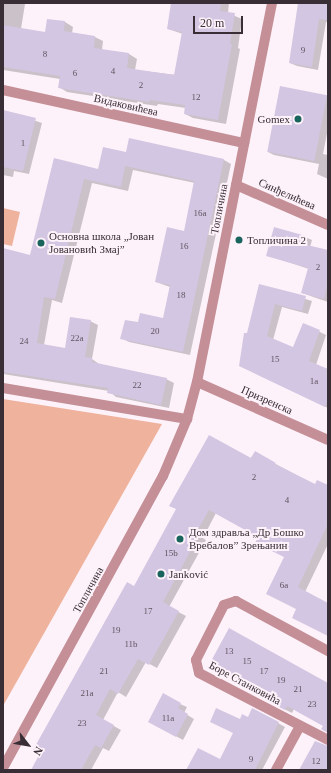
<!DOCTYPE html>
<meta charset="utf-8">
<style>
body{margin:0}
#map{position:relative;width:331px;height:773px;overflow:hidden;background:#fef2fa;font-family:Georgia,serif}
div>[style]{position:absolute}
.green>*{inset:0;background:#eeb29d}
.shadow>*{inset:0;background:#0003}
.building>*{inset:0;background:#d3c6e2;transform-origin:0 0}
.minor>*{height:10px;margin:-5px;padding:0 5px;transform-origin:5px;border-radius:5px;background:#c48f97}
.dots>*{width:11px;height:11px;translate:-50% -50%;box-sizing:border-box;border:2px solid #fef2fa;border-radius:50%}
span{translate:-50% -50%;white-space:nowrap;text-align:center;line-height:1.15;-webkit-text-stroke:4px #fef2fa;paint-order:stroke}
.number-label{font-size:9px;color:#605460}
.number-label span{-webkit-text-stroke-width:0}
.street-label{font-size:11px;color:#392e35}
.poi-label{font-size:11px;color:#392e35}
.right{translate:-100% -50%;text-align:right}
.left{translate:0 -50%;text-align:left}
.frame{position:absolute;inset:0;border:4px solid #392e35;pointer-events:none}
.north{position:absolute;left:8px;top:725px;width:40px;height:40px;-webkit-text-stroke:3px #fef2fa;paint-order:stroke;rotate:121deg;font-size:11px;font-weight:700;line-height:16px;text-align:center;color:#392e35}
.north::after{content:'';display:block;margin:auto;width:14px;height:18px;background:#392e35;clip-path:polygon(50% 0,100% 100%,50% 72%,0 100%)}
.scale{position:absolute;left:193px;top:16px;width:50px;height:18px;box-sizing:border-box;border:2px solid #392e35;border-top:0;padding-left:5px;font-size:12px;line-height:14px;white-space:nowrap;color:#392e35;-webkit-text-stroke:3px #fef2fa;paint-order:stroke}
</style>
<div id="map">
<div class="green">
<i style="clip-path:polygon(3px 208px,20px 212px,12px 246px,3px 244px)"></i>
<i style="clip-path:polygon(3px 399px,162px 424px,3px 706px)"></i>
</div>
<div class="shadow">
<i style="clip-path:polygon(3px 3px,25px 4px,21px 29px,46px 33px,48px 20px,65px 22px,73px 27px,72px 33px,95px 37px,103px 41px,102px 50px,129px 54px,137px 59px,135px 70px,177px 75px,183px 34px,168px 29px,175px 3px,229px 3px,228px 13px,242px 19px,238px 48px,240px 49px,226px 124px,193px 118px,185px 114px,186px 108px,158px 104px,157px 106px,67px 92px,59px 87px,60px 79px,3px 70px)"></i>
<i style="clip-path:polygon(299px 3px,328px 3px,328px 22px,326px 22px,318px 70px,297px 66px,290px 63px)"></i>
<i style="clip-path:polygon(281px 87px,328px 97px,328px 128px,323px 154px,328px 155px,328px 179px,317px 174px,319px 164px,274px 155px,268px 152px)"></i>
<i style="clip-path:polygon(3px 110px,42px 123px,29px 174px,14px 171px,13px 177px,3px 175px)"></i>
<i style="clip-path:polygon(127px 153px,224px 160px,231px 164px,190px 355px,129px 342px,121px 338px,139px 324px,164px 319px,170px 287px,156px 282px,185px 232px,195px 183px,133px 170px,128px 191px,92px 183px,62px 303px,52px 300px,44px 345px,66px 349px,90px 321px,98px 325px,92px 359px,99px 364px,166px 379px,174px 383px,169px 408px,116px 397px,109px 391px,3px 374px,3px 249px,31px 256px,54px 159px,99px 170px)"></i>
<i style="clip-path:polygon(305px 237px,312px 240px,310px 247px,328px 251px,328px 302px,302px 293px,309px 269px,267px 255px)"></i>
<i style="clip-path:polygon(260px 285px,312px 301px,308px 314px,282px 307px,273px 340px,293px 348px,304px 324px,326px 335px,316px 365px,328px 370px,328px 408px,240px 366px)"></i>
<i style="clip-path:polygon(255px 453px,315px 485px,328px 486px,328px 544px,305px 592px,328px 604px,328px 636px,297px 609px,285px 557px,259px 537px,216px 513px,203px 538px,206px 540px,169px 607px,186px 616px,157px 668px,146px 662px,126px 697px,118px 692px,103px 720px,121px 730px,109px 751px,103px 748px,91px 770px,32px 770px,134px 587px)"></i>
<i style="clip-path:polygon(328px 684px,328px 732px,324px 726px,294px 709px,292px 713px,266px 700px)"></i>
<i style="clip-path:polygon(180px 704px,187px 707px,184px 713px,194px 719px,183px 740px,155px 725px)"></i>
<i style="clip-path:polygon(253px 709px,285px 727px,262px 770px,188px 770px,220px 760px,240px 720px,248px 718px)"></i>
</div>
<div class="building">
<i style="clip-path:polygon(171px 3px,221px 3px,220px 11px,235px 13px,230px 44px,232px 44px,218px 120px,184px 114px,185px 105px,150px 100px,149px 102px,58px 88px,60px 76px,3px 67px,3px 25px,45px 32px,47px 19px,65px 21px,64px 31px,95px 36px,94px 48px,129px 53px,127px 68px,174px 75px,182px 32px,167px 29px)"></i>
<i style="clip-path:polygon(298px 3px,328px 3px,328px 20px,319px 19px,312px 67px,289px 63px)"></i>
<i style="left:280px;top:86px;width:48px;height:67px;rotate:11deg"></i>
<i style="clip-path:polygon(3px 110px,36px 118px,23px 171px,3px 167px)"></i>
<i style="clip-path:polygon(129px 138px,224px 159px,183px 352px,120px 339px,125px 320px,138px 322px,140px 313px,163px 318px,170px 285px,155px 282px,167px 227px,184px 231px,194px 181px,125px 166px,121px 187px,84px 179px,55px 299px,44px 297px,37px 343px,65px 348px,70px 317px,91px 320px,85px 357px,92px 358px,92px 362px,167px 378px,161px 405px,107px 393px,108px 388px,3px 372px,3px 248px,30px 255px,54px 158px,98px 169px,103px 147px,126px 152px)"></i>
<i style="clip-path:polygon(274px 227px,306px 236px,303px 244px,328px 250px,328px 283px,324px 299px,301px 293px,308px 268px,266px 256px)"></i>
<i style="clip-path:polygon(259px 284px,306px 296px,302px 311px,275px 304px,267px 336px,293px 347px,303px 323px,320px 330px,309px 361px,328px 369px,328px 400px,325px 407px,239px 366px,244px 333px,247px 333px)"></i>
<i style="clip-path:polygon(209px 435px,251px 458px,255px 451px,276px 463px,275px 464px,315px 484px,317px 480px,328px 485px,328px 524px,298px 587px,328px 603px,328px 636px,292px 618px,296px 609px,266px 594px,284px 557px,255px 543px,258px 537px,209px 510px,196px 533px,199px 535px,163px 602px,179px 611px,149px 665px,138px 659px,118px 694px,110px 689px,96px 715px,114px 725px,101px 748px,95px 745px,81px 770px,31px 770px,40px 753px,33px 750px,127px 582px,134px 586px,176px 509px,169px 506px)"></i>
<i style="clip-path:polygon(229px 628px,328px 683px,328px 733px,321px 729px,323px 726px,287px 706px,285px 710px,258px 696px,261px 692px,210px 663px)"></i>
<i style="clip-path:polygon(163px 693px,181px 703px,178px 708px,188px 714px,176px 737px,148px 722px)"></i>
<i style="clip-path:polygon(216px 708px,240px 719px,242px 714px,248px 717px,252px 708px,279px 722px,255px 770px,186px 770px,198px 748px,220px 759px,233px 733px,210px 722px)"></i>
<i style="clip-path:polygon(315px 741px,328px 746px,328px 770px,299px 770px)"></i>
</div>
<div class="minor">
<i style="left:3px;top:90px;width:247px;rotate:12.4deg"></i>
<i style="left:236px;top:185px;width:100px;rotate:23.5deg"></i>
<i style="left:197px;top:382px;width:143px;rotate:23.9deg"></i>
<i style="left:3px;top:388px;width:187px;rotate:9.6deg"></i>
<i style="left:328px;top:651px;width:105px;rotate:-151.5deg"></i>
<i style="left:236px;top:601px;width:13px;rotate:162deg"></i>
<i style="left:224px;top:605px;width:62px;rotate:117deg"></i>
<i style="left:196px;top:660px;width:13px;rotate:77deg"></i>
<i style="left:199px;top:673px;width:145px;rotate:27.4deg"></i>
<i style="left:3px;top:768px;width:333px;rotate:-61.3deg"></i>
<i style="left:163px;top:476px;width:62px;rotate:-67.2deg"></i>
<i style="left:187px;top:419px;width:38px;rotate:-75deg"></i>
<i style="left:197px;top:382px;width:386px;rotate:-78.8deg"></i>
<i style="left:276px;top:770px;width:50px;rotate:-61.4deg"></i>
</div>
<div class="dots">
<i style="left:298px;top:119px;background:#19645c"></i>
<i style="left:239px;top:240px;background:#19645c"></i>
<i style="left:41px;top:243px;background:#19645c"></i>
<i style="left:180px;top:539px;background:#19645c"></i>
<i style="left:161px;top:574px;background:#19645c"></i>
</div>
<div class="number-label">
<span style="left:303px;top:50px">9</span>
<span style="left:45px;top:54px">8</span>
<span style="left:113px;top:71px">4</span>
<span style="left:75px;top:73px">6</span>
<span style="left:141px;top:85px">2</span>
<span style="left:196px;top:97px">12</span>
<span style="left:23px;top:143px">1</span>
<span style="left:200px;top:213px">16a</span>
<span style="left:184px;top:246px">16</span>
<span style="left:318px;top:267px">2</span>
<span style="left:181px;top:295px">18</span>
<span style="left:155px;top:331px">20</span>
<span style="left:77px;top:338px">22a</span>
<span style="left:24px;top:341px">24</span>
<span style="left:275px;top:359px">15</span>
<span style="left:314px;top:381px">1a</span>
<span style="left:137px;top:385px">22</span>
<span style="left:254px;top:477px">2</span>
<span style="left:287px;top:500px">4</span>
<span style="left:171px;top:553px">15b</span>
<span style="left:284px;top:585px">6a</span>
<span style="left:148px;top:611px">17</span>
<span style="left:116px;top:630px">19</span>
<span style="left:131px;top:644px">11b</span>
<span style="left:229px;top:651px">13</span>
<span style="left:247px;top:661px">15</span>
<span style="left:104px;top:671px">21</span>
<span style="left:264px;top:671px">17</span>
<span style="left:281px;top:680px">19</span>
<span style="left:298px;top:689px">21</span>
<span style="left:87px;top:693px">21a</span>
<span style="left:312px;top:704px">23</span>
<span style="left:168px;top:718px">11a</span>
<span style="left:82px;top:723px">23</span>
<span style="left:251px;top:759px">9</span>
<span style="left:316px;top:761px">12</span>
</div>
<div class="street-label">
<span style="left:126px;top:105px;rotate:13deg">Видаковићева</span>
<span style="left:287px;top:194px;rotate:24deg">Синђелићева</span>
<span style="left:219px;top:209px;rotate:-79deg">Топличина</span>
<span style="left:267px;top:400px;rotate:24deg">Призренска</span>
<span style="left:88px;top:590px;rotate:-61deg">Топличина</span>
<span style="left:245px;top:683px;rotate:28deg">Боре Станковића</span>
</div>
<div class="poi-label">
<span class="right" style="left:290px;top:119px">Gomex</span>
<span class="left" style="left:49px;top:243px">Основна школа „Јован<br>Јовановић Змај”</span>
<span class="left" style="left:247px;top:240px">Топличина 2</span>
<span class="left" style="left:189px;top:539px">Дом здравља „Др Бошко<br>Вребалов” Зрењанин</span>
<span class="left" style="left:169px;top:574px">Janković</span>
</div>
<div class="frame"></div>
<div class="north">N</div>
<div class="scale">20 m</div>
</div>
